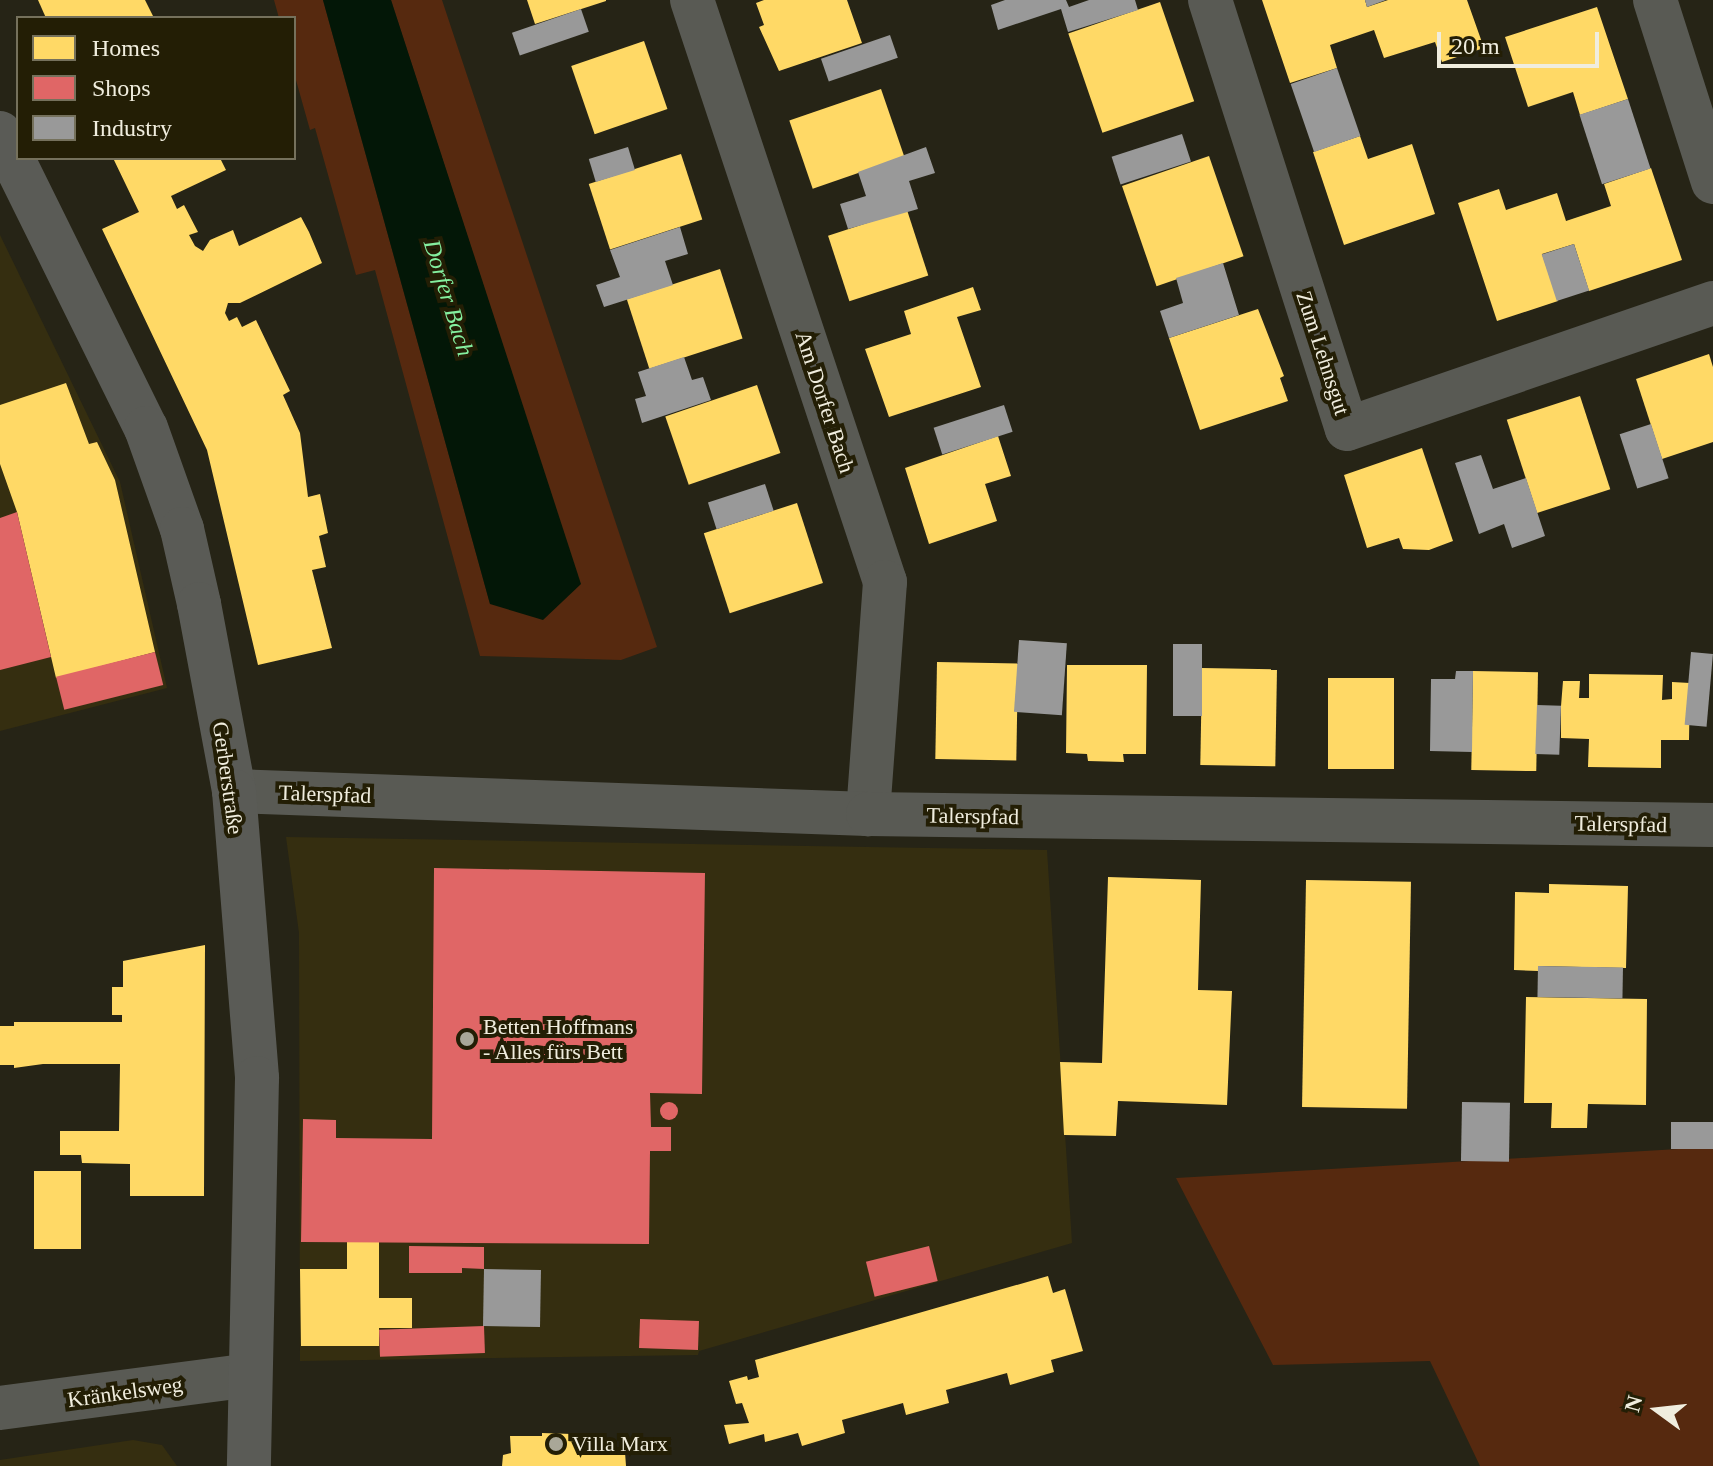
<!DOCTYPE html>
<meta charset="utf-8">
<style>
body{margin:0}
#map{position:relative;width:1713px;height:1466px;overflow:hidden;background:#262416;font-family:Georgia,serif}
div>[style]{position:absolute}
.built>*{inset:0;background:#352e10}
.green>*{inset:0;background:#56290f}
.water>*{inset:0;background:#031707}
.homes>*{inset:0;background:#ffd966;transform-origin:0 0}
.shops>*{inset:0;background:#e06666;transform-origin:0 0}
.round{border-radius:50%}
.industry>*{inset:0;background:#999;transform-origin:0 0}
.street>*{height:44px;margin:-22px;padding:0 22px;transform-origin:22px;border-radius:22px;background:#595a54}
.secondary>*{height:44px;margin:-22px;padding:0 22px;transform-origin:22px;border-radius:22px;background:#5a5b56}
.dots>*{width:22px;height:22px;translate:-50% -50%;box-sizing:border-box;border:4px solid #231e05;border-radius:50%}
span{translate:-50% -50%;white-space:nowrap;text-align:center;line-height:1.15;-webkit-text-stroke:8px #231e05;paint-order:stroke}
.street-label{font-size:22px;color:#f0edde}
.poi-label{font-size:22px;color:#f0edde}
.left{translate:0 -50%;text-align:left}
.water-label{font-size:24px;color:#84ef9f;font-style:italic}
.legend{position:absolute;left:16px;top:16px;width:280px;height:144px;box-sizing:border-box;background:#231e05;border:2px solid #75715c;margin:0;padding:10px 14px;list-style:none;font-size:24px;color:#f0edde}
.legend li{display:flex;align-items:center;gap:16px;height:40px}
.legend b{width:40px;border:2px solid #75715c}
.north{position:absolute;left:1617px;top:1370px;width:80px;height:80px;-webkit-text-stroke:6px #231e05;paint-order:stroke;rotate:285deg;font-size:22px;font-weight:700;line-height:32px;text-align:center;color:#f0edde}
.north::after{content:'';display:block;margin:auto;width:28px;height:36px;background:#f0edde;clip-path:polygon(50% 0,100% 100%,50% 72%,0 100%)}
.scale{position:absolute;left:1437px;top:32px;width:162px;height:36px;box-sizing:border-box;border:4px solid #f0edde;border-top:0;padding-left:10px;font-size:24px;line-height:28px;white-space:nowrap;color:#f0edde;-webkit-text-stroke:6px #231e05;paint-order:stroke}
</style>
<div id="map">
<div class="built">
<i style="clip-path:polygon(0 235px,120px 482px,167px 688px,0 731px)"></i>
<i style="clip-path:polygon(286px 837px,1047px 850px,1072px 1243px,699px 1351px,698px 1355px,300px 1361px,299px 933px)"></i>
<i style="clip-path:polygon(133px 1440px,162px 1445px,177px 1466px,0 1466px,0 1460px)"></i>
</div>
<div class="green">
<i style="clip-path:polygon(274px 0,323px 0,490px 604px,580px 584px,391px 0,442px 0,657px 647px,621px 660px,480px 656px,375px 270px,356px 275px,315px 128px,310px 130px,294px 73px,294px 18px,279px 18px)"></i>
<i style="clip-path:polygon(1713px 1147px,1713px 1466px,1480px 1466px,1430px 1361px,1273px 1365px,1176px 1178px)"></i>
</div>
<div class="water">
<i style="clip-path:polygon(323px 0,391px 0,581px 584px,543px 620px,490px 604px)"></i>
</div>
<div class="homes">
<i style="clip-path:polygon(38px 0,145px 0,154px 18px,46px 18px)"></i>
<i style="clip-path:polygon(527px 0,606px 0,606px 1px,535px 24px)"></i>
<i style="clip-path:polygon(764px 0,847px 0,862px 43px,779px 71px,759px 27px,764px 25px,756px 3px)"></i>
<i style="clip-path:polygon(1262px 0,1365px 0,1367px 7px,1388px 0,1467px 0,1484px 48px,1442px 62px,1435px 42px,1384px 58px,1374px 30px,1330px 45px,1337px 68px,1290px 83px)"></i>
<i style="left:1160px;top:2px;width:105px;height:97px;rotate:71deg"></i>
<i style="clip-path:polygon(1597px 7px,1628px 99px,1580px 115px,1573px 92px,1528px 107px,1505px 37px)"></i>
<i style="left:644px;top:41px;width:72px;height:77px;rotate:71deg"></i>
<i style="left:881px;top:89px;width:72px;height:97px;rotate:71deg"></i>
<i style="clip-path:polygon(1360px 136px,1368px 159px,1412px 144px,1435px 214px,1344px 245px,1313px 152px)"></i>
<i style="left:681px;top:154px;width:69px;height:97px;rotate:72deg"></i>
<i style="left:1209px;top:156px;width:106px;height:92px;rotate:71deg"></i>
<i style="clip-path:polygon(113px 158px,220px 158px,226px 170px,171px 196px,177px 209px,184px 205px,198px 232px,189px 235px,195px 246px,203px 251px,210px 240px,233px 230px,239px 246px,301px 217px,309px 232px,322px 263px,240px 303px,228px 303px,225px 313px,229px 321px,237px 317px,242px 327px,256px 320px,290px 391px,283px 395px,300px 433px,308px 497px,320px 494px,328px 533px,319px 536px,326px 567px,312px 570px,332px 648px,258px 665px,207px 450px,102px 229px,139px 212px)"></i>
<i style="clip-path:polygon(1651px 168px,1682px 260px,1589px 291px,1574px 244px,1542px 254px,1558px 301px,1497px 321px,1458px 203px,1499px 189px,1506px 210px,1557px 193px,1566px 221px,1611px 206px,1604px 184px)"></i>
<i style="left:907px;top:210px;width:69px;height:83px;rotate:72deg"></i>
<i style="left:720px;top:269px;width:73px;height:98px;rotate:72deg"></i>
<i style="clip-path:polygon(973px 287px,981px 310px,957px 317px,981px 387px,889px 417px,865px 349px,911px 334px,904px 311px)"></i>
<i style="clip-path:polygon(1258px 309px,1284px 376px,1280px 378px,1288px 401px,1200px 430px,1169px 338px)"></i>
<i style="clip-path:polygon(1709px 354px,1713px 367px,1713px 442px,1662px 459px,1636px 379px)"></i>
<i style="clip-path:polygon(66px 383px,89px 444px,97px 442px,115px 480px,155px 652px,56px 678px,17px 512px,0 464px,0 405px)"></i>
<i style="left:757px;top:385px;width:72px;height:97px;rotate:71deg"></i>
<i style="left:1580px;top:396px;width:98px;height:77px;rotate:72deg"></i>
<i style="clip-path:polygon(998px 436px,1011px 476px,985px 484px,997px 521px,929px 544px,905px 468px)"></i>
<i style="clip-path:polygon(1422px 448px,1453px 541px,1429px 550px,1403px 549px,1399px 538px,1367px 548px,1344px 475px)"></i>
<i style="left:797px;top:503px;width:84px;height:98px;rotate:72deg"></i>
<i style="left:937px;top:662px;width:81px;height:97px;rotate:1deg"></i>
<i style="clip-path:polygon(1067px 665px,1147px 665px,1146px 754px,1123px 754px,1124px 762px,1088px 761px,1087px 754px,1066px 753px)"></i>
<i style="left:1202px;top:668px;width:75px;height:97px;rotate:1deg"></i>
<i style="left:1473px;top:671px;width:65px;height:99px;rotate:1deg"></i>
<i style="clip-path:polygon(1589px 674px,1663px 675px,1662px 700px,1672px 699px,1672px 682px,1690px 683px,1689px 740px,1661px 740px,1661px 768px,1588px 767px,1589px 739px,1561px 738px,1561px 706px,1563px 681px,1580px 681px,1579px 698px,1589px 698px)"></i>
<i style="left:1328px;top:678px;width:66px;height:91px"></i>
<i style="clip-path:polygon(1108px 877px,1201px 880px,1198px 990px,1232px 991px,1227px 1105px,1118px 1101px,1116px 1136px,1064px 1135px,1060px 1062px,1102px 1063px)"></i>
<i style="left:1306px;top:880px;width:105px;height:227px;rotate:1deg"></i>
<i style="clip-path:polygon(1549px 884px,1628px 886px,1626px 968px,1538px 966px,1538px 971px,1514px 970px,1515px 892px,1549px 893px)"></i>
<i style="clip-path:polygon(205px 945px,204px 1196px,130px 1196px,130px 1164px,82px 1163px,81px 1155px,60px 1155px,60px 1131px,119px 1131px,120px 1064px,43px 1064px,14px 1068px,14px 1065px,0 1065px,0 1026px,14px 1026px,14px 1022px,122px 1022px,122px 1015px,112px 1015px,112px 987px,123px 987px,123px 961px)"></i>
<i style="clip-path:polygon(1526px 997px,1647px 999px,1646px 1105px,1588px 1104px,1587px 1128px,1551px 1128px,1552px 1103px,1524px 1103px)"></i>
<i style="left:34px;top:1171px;width:47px;height:78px"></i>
<i style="clip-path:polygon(347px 1241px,379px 1241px,379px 1298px,412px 1298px,412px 1328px,379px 1328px,379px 1346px,301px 1346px,300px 1269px,347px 1269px)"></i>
<i style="clip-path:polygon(1048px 1276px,1053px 1293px,1065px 1289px,1083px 1351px,1051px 1360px,1054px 1372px,1010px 1385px,1007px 1373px,975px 1382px,946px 1390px,949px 1403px,906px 1415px,903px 1403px,842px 1420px,845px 1433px,802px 1446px,798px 1433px,765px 1442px,764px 1434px,729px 1444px,724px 1425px,749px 1423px,742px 1403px,736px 1404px,729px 1381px,747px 1376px,748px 1380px,759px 1377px,755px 1360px)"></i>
<i style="clip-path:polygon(542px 1433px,602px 1435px,602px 1452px,625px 1452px,626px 1466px,502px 1466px,503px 1455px,511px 1453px,510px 1436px,542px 1436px)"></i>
</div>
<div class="shops">
<i style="clip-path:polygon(17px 512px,51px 657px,0 670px,0 518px)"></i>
<i style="left:155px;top:652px;width:34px;height:102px;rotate:76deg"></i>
<i style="clip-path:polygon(434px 868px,705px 873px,702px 1094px,650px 1093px,651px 1127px,671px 1127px,671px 1151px,650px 1151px,649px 1244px,301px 1242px,303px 1119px,336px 1120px,336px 1138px,432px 1139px)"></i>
<i class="round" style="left:660px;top:1102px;width:18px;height:18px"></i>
<i style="clip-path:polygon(409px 1246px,484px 1247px,484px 1269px,462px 1268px,462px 1273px,409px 1273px)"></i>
<i style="left:929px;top:1246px;width:36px;height:65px;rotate:76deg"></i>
<i style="left:699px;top:1321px;width:29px;height:59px;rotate:92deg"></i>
<i style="left:484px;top:1326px;width:27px;height:105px;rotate:88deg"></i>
</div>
<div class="industry">
<i style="clip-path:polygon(1005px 0,1066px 0,1069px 7px,1089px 0,1135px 0,1138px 10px,1068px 32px,1061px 9px,998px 30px,991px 5px)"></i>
<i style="clip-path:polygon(1365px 0,1386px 0,1367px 7px)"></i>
<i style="left:581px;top:9px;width:24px;height:73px;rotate:71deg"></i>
<i style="left:890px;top:35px;width:24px;height:73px;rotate:71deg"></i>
<i style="left:1337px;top:68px;width:72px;height:49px;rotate:71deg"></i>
<i style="left:1628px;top:99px;width:73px;height:51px;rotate:72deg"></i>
<i style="left:1182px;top:134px;width:29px;height:74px;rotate:72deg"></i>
<i style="left:628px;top:147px;width:24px;height:41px;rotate:73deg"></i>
<i style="clip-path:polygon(926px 147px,935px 173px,909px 181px,918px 209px,848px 229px,840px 204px,866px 196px,858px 172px)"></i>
<i style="clip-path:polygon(680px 227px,688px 254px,665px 261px,673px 285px,604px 307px,596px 285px,620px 277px,610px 250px)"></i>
<i style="left:1574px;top:244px;width:49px;height:34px;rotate:72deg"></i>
<i style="clip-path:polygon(1223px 263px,1239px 315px,1169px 338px,1160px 311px,1183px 303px,1176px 278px)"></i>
<i style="clip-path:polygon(684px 357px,692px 380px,703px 377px,711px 400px,642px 423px,635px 399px,646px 396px,638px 372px)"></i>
<i style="left:1004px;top:405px;width:28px;height:74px;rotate:72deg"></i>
<i style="left:1651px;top:424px;width:57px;height:33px;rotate:72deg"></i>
<i style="clip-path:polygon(1481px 455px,1493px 489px,1526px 478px,1545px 536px,1512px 548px,1504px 524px,1479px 534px,1455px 463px)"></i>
<i style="left:765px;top:484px;width:28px;height:60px;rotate:72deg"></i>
<i style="left:1019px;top:640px;width:48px;height:72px;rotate:4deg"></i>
<i style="left:1173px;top:644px;width:29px;height:72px"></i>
<i style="left:1691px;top:652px;width:22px;height:73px;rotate:5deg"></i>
<i style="clip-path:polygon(1456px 671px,1473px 671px,1472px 752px,1430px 751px,1431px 679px,1455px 679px)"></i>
<i style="left:1537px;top:705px;width:24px;height:49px;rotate:2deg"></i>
<i style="left:1538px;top:966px;width:85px;height:31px;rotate:1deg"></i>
<i style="left:1462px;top:1102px;width:48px;height:59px;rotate:1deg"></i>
<i style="left:1671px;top:1122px;width:42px;height:27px"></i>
<i style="left:484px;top:1269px;width:57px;height:57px;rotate:1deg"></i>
</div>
<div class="street">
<i style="left:692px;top:0;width:613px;rotate:71.65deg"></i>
<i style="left:885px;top:582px;width:233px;rotate:94.2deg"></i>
<i style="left:1210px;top:0;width:450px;rotate:72.3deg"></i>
<i style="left:1347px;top:429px;width:387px;rotate:-19deg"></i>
<i style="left:1655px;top:0;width:191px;rotate:72.3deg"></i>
<i style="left:234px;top:791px;width:634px;rotate:2.08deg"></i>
<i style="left:868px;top:814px;width:845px;rotate:0.75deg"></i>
<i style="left:0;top:1408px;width:251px;rotate:-7.5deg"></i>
</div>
<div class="secondary">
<i style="left:0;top:133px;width:329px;rotate:63.7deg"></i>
<i style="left:146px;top:428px;width:107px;rotate:70.4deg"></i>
<i style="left:182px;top:529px;width:77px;rotate:77.2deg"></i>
<i style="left:199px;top:604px;width:190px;rotate:79.4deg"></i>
<i style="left:234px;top:791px;width:288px;rotate:85.4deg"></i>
<i style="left:257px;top:1078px;width:388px;rotate:91.2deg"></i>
</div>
<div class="dots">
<i style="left:467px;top:1039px;background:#a9a798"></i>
<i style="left:556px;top:1444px;background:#a9a798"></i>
</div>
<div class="street-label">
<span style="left:1323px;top:353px;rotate:72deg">Zum Lehnsgut</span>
<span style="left:825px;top:402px;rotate:72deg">Am Dorfer Bach</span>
<span style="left:228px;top:778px;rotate:82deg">Gerberstraße</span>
<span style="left:325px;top:794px;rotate:2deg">Talerspfad</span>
<span style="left:973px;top:816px;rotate:1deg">Talerspfad</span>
<span style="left:1621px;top:824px;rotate:1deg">Talerspfad</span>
<span style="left:125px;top:1392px;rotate:-8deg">Kränkelsweg</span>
</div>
<div class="poi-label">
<span class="left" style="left:483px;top:1039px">Betten Hoffmans<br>- Alles fürs Bett</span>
<span class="left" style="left:572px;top:1444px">Villa Marx</span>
</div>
<div class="water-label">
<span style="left:448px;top:298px;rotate:73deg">Dorfer Bach</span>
</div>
<ul class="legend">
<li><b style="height:22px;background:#ffd966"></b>Homes</li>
<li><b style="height:22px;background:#e06666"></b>Shops</li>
<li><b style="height:22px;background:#999"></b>Industry</li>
</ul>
<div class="north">N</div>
<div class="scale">20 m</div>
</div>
